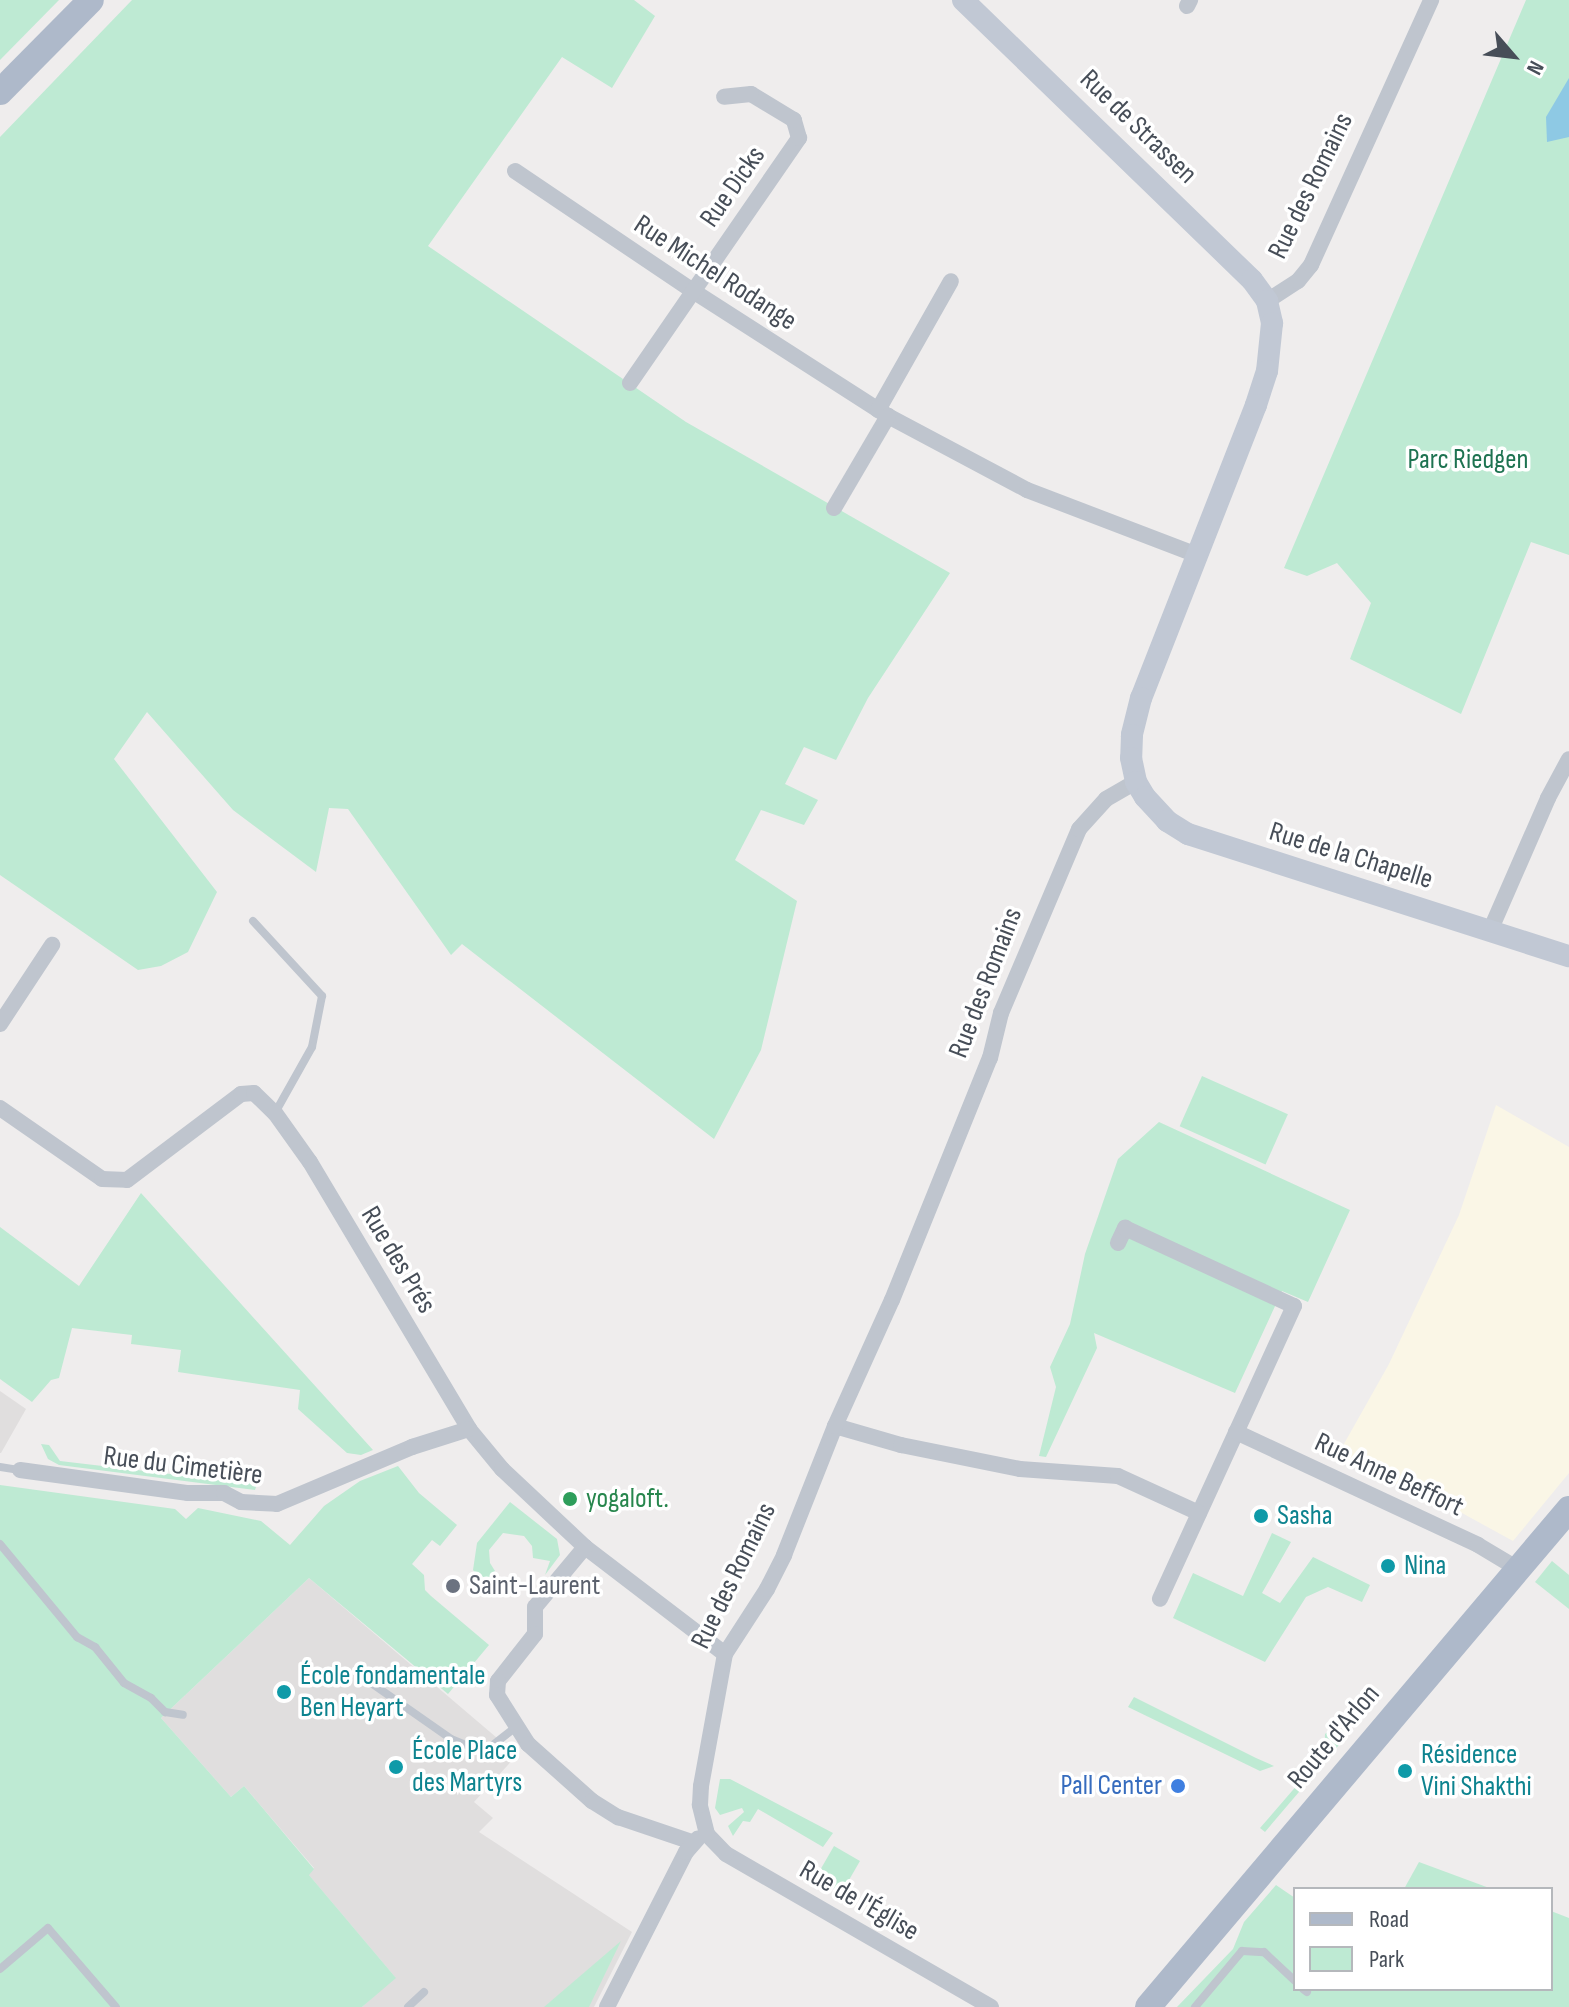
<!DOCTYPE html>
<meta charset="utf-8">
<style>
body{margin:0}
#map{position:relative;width:1569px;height:2007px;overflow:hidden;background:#efeded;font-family:"Sofia Sans Condensed",sans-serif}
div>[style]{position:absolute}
.commercial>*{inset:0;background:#faf6e6}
.education>*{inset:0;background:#e0dede}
.green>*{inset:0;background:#beead3;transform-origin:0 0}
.water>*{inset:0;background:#8ec9e4}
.lane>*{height:8px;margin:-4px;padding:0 4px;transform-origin:4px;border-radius:4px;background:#bfc5ce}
.street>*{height:16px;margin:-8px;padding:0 8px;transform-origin:8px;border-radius:8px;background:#bfc5ce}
.secondary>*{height:22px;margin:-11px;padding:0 11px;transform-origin:11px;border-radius:11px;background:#c1c8d4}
.primary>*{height:26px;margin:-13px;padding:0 13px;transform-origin:13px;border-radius:13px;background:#aeb9ca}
.dots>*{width:22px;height:22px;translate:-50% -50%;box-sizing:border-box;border:4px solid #fff;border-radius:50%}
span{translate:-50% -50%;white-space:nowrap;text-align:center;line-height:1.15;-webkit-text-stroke:7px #fff;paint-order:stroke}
.street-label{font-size:28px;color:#474e58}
.park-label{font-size:28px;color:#1e7351}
.leisure-label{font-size:28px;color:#27864d}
.left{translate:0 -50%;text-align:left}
.culture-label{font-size:28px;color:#0d838f}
.worship-label{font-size:28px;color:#5b616d}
.shop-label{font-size:28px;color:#366cbe}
.right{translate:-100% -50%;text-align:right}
.legend{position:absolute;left:1293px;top:1887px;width:260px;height:104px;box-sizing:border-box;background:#fff;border:2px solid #b5b8bc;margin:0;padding:10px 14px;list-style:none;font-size:24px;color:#474e58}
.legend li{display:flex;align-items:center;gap:16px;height:40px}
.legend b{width:40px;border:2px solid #b5b8bc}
.north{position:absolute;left:1473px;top:16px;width:80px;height:80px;-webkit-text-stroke:6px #fff;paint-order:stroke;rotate:118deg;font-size:22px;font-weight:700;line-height:32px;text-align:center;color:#474e58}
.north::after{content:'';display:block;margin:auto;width:28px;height:36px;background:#474e58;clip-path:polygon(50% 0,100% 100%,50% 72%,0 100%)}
</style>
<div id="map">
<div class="commercial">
<i style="clip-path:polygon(1496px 1105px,1569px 1147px,1569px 1473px,1513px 1541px,1451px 1507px,1336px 1458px,1389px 1364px,1459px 1215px)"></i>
</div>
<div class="education">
<i style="clip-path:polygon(0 1391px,26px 1409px,1px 1453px,0 1453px)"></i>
<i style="clip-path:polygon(309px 1578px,517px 1755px,474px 1802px,493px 1818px,479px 1832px,632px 1932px,594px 2007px,362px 2007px,395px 1977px,308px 1874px,314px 1868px,244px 1786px,231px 1797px,161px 1718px)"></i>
</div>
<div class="green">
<i style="clip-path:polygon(0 0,59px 0,0 60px)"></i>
<i style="clip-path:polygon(132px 0,634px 0,655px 16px,612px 88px,562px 57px,428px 246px,686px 422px,950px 573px,868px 698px,836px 760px,804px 747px,785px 784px,818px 800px,804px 825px,761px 810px,735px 860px,797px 901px,761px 1050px,714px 1139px,462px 944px,451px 955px,348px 809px,329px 808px,316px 872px,233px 810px,147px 712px,114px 759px,217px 892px,188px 952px,161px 966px,138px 970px,0 875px,0 137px)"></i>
<i style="clip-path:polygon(1526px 0,1569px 0,1569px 555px,1531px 542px,1461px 714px,1350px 659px,1371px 603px,1337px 563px,1307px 576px,1284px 568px)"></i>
<i style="left:1202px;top:1076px;width:94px;height:55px;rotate:24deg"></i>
<i style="clip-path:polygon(1159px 1122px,1350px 1210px,1308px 1302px,1282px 1291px,1235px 1393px,1094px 1333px,1097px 1348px,1046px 1457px,1039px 1456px,1056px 1387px,1050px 1367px,1070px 1324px,1085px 1254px,1118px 1159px)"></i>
<i style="clip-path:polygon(141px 1193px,373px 1450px,361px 1455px,347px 1453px,298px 1409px,300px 1390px,178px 1372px,181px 1350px,131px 1344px,132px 1335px,72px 1328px,59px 1378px,51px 1380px,32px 1402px,0 1379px,0 1227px,79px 1286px)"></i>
<i style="clip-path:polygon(41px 1444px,49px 1445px,60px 1461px,257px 1484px,255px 1490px,59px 1465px,48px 1459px)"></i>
<i style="clip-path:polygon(398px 1466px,419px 1493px,457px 1525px,440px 1546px,432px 1540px,412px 1564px,424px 1575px,425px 1590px,431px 1596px,489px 1645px,448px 1694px,309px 1578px,161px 1718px,231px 1797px,244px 1786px,314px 1869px,309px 1875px,396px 1978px,362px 2007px,0 2007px,0 1485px,175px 1509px,186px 1519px,198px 1508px,261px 1521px,290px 1545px,324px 1506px,360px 1481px)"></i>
<i style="clip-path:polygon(510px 1502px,557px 1539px,560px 1555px,545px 1575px,550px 1561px,533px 1558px,532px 1546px,524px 1536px,503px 1533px,489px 1550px,490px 1563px,495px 1571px,485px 1584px,473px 1570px,477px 1543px)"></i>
<i style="clip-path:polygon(1272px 1533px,1291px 1542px,1262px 1593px,1280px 1603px,1313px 1557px,1370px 1585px,1362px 1602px,1328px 1587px,1306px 1597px,1265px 1662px,1173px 1618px,1193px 1573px,1243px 1596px)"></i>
<i style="clip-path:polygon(1552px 1561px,1569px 1575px,1569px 1609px,1535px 1582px)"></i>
<i style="clip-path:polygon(1134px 1697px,1256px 1758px,1274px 1766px,1260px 1771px,1128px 1707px)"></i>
<i style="clip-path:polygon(1332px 1728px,1350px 1732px,1265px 1832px,1260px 1828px,1324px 1754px,1325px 1734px)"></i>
<i style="clip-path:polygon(720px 1779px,730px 1779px,833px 1833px,823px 1847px,758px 1809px,750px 1822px,743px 1821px,733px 1836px,728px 1826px,744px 1812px,742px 1808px,720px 1815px,715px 1808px)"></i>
<i style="left:834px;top:1846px;width:30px;height:37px;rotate:30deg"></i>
<i style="clip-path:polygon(1419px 1862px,1492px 1889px,1404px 1889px)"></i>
<i style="clip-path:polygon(1276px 1885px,1295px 1898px,1295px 1989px,1551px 1989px,1551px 1911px,1569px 1918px,1569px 2007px,1177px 2007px,1233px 1949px,1244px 1922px)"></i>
<i style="clip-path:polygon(621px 1941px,589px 2007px,544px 2007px)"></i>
</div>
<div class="water">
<i style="clip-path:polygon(1569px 78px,1569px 137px,1547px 142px,1546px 117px)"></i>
</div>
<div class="lane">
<i style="left:253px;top:921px;width:102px;rotate:47.4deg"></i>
<i style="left:322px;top:996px;width:52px;rotate:101.1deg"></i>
<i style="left:312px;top:1047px;width:76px;rotate:119.3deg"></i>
<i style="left:0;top:1467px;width:20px;rotate:9deg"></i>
<i style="left:0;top:1544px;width:121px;rotate:50.4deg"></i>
<i style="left:77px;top:1637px;width:21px;rotate:29deg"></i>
<i style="left:95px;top:1647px;width:46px;rotate:51.1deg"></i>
<i style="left:124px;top:1683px;width:31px;rotate:29deg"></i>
<i style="left:151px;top:1698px;width:20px;rotate:45deg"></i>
<i style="left:165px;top:1712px;width:18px;rotate:9deg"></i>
<i style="left:364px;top:1678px;width:106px;rotate:35deg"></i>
<i style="left:451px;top:1739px;width:35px;rotate:22deg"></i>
<i style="left:484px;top:1752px;width:41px;rotate:-38deg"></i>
<i style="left:0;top:1969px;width:63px;rotate:-40.5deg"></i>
<i style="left:48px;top:1928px;width:104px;rotate:49.3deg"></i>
<i style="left:1303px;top:1989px;width:5px;rotate:37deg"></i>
<i style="left:408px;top:2007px;width:22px;rotate:-43deg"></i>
<i style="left:1195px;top:2007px;width:73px;rotate:-50deg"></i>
<i style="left:1242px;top:1951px;width:22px;rotate:3deg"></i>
<i style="left:1264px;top:1952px;width:42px;rotate:43.1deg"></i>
</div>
<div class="street">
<i style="left:1187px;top:6px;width:7px;rotate:-63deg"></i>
<i style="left:515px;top:171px;width:215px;rotate:34deg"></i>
<i style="left:693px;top:291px;width:232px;rotate:32.7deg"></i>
<i style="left:888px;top:416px;width:157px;rotate:28deg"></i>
<i style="left:1027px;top:490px;width:182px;rotate:20.9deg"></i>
<i style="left:1267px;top:301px;width:37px;rotate:-33deg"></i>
<i style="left:1298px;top:281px;width:21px;rotate:-51deg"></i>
<i style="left:1311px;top:265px;width:291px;rotate:-65.6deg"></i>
<i style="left:630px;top:383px;width:298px;rotate:-55.4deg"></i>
<i style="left:799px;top:138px;width:19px;rotate:-106deg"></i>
<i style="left:794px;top:120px;width:50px;rotate:-148.8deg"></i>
<i style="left:751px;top:94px;width:27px;rotate:174deg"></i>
<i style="left:878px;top:410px;width:148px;rotate:-60.5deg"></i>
<i style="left:834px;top:508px;width:107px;rotate:-59.6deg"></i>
<i style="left:1490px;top:931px;width:145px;rotate:-66.4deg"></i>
<i style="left:1548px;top:798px;width:44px;rotate:-61.7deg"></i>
<i style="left:0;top:1024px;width:95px;rotate:-56.6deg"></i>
<i style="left:0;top:1108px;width:124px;rotate:34.8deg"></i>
<i style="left:102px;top:1179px;width:25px;rotate:2deg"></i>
<i style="left:127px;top:1180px;width:143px;rotate:-37deg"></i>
<i style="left:241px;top:1094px;width:13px;rotate:-4deg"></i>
<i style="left:254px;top:1093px;width:29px;rotate:44deg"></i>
<i style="left:275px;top:1113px;width:60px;rotate:54.5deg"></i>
<i style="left:310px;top:1162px;width:311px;rotate:59.2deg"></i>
<i style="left:469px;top:1429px;width:52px;rotate:50.5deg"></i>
<i style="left:502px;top:1469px;width:114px;rotate:43.2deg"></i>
<i style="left:585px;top:1547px;width:176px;rotate:37.4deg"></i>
<i style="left:1118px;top:1243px;width:17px;rotate:-65deg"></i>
<i style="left:1125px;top:1228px;width:186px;rotate:24.8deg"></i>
<i style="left:1294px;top:1306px;width:322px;rotate:114.6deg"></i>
<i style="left:835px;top:1426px;width:69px;rotate:16.1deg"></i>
<i style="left:901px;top:1445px;width:121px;rotate:11.4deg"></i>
<i style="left:1020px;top:1469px;width:98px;rotate:4.1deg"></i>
<i style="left:1118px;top:1476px;width:89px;rotate:24.6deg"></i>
<i style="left:1236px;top:1432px;width:267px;rotate:25deg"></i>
<i style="left:1478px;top:1545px;width:47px;rotate:31deg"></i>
<i style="left:20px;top:1470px;width:170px;rotate:7.8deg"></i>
<i style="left:188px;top:1493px;width:36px"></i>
<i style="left:224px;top:1493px;width:19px;rotate:28deg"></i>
<i style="left:241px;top:1502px;width:36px;rotate:3deg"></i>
<i style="left:277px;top:1504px;width:147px;rotate:-22.9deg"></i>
<i style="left:412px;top:1447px;width:60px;rotate:-17.5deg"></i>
<i style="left:585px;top:1547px;width:78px;rotate:129.8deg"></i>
<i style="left:535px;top:1607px;width:27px;rotate:90deg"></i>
<i style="left:535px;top:1634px;width:60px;rotate:128.2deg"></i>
<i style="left:498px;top:1681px;width:14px;rotate:94deg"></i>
<i style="left:497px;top:1695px;width:58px;rotate:57.7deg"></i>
<i style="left:528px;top:1744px;width:86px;rotate:41.7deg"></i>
<i style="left:592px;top:1801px;width:31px;rotate:32deg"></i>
<i style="left:618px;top:1817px;width:78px;rotate:18.7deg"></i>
<i style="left:607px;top:2007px;width:174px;rotate:-63deg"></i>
<i style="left:686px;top:1852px;width:18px;rotate:-49deg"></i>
<i style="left:991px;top:2007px;width:306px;rotate:-150deg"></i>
<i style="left:726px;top:1854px;width:28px;rotate:-134deg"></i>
<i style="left:707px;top:1834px;width:30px;rotate:-104deg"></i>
<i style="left:700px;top:1805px;width:19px;rotate:-87deg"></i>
<i style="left:701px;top:1786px;width:134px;rotate:-79.7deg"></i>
<i style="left:725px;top:1654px;width:77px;rotate:-57.1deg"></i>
<i style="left:767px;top:1589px;width:38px;rotate:-63deg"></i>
<i style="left:784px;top:1555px;width:139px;rotate:-68.4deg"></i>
<i style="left:835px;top:1426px;width:138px;rotate:-65.7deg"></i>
<i style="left:892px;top:1300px;width:261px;rotate:-68deg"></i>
<i style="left:990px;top:1058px;width:46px;rotate:-76.3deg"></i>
<i style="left:1001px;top:1013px;width:200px;rotate:-67deg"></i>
<i style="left:1079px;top:829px;width:40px;rotate:-48deg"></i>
<i style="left:1106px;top:799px;width:34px;rotate:-30deg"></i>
</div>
<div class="secondary">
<i style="left:963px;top:0;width:402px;rotate:44.1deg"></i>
<i style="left:1252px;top:280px;width:26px;rotate:54deg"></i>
<i style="left:1267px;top:301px;width:23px;rotate:77deg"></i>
<i style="left:1272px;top:323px;width:48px;rotate:95.9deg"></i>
<i style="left:1267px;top:371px;width:36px;rotate:108deg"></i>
<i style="left:1256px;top:405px;width:315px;rotate:111.4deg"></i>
<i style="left:1141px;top:698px;width:38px;rotate:104deg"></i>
<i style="left:1132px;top:735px;width:23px;rotate:92deg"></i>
<i style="left:1131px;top:758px;width:25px;rotate:78deg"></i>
<i style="left:1136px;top:782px;width:17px;rotate:59deg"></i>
<i style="left:1145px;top:797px;width:33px;rotate:47deg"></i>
<i style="left:1167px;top:821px;width:25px;rotate:32deg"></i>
<i style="left:1188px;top:834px;width:400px;rotate:17.8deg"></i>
</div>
<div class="primary">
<i style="left:0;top:92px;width:129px;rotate:-45.3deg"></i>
<i style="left:1148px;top:2007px;width:652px;rotate:-49.79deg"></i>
</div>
<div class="dots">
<i style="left:570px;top:1499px;background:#2e9e5b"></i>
<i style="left:1261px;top:1516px;background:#0f9aa8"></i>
<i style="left:1388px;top:1566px;background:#0f9aa8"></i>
<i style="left:453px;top:1586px;background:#6b7280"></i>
<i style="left:284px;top:1692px;background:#0f9aa8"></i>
<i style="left:396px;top:1767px;background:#0f9aa8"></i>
<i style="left:1405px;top:1771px;background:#0f9aa8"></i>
<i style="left:1178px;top:1786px;background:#3f7fe0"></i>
</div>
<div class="street-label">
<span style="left:1138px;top:127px;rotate:44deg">Rue de Strassen</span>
<span style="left:1311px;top:186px;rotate:-64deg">Rue des Romains</span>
<span style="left:733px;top:187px;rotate:-55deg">Rue Dicks</span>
<span style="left:715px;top:273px;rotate:33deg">Rue Michel Rodange</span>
<span style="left:1351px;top:856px;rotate:17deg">Rue de la Chapelle</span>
<span style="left:986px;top:983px;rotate:-69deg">Rue des Romains</span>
<span style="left:398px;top:1260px;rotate:59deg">Rue des Prés</span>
<span style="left:183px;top:1466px;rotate:7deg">Rue du Cimetière</span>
<span style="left:1389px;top:1475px;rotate:25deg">Rue Anne Beffort</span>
<span style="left:734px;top:1576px;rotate:-64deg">Rue des Romains</span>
<span style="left:1334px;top:1737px;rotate:-50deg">Route d'Arlon</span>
<span style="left:859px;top:1901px;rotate:30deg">Rue de l'Église</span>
</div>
<div class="park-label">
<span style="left:1468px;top:460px">Parc Riedgen</span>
</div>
<div class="leisure-label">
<span class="left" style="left:586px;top:1499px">yogaloft.</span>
</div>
<div class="culture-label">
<span class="left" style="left:1277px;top:1516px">Sasha</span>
<span class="left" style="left:1404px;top:1566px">Nina</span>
<span class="left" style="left:300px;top:1692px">École fondamentale<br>Ben Heyart</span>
<span class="left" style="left:412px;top:1767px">École Place<br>des Martyrs</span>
<span class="left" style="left:1421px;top:1771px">Résidence<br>Vini Shakthi</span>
</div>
<div class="worship-label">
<span class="left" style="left:469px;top:1586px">Saint-Laurent</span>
</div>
<div class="shop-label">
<span class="right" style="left:1162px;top:1786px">Pall Center</span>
</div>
<ul class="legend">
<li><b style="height:10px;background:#aeb9ca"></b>Road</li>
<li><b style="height:22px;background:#beead3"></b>Park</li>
</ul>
<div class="north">N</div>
</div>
